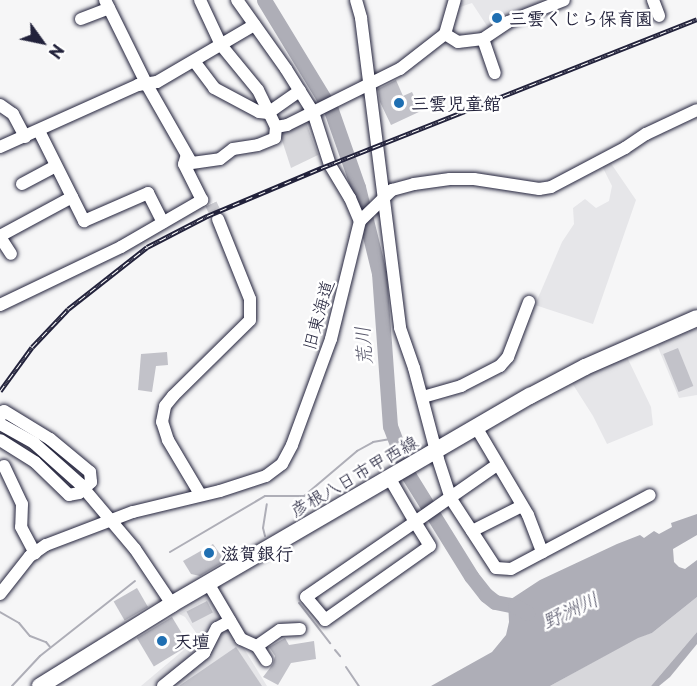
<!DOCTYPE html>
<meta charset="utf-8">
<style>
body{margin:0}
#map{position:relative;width:697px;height:686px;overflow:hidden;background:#f6f6f7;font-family:"Playpen Sans","Klee One",sans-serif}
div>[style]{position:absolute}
.built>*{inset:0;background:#e6e6e9}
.green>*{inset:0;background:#d7d7db}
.water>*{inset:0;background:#aeaeb7}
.stream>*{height:2px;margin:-1px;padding:0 1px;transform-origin:1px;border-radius:1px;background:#aeaeb7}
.river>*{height:15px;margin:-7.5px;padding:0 7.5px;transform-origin:7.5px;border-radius:7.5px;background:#aeaeb7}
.building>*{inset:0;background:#c2c2c9;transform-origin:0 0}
.minor-tunnel>*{height:12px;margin-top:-6px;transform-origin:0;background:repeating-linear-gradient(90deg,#ccccd1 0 12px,transparent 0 18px)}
.roads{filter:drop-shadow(0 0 2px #22223b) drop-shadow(0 0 2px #22223b)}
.minor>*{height:12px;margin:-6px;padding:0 6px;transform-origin:6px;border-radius:6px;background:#fff}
.major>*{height:16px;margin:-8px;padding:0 8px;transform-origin:8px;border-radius:8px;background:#fff}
.rail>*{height:4.5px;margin-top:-2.25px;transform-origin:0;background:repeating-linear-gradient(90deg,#fff 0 7px,#22223b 0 14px);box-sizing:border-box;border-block:2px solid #22223b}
.dots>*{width:16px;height:16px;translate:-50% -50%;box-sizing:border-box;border:3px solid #fff;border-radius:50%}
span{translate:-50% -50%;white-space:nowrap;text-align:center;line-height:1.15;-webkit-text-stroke:5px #fff;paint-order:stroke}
.poi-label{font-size:18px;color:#22223b;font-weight:700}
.left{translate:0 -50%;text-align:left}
.street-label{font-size:18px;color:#22223b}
.water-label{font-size:20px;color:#5a5a6d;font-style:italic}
.north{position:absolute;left:12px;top:12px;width:60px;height:60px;-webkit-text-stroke:4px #fff;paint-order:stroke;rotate:123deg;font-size:16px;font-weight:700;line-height:24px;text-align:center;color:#22223b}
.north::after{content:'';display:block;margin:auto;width:21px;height:27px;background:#22223b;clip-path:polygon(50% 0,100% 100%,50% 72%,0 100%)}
</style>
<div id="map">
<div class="built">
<i style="clip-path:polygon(460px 0,548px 0,489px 29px,472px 3px,460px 7px)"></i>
<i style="clip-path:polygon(610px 162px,636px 200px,593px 324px,535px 305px,562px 242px,574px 224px,573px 208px,585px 199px,596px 208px,609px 201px,612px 186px,602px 166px)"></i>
<i style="clip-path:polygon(697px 328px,697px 395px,679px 398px,657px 345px)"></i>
<i style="clip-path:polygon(626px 355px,651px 407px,653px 425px,607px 444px,593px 416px,572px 383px)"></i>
<i style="clip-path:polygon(221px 589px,251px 640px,243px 647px,267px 686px,141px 686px,199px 637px,185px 617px,179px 614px)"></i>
</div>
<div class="green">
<i style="clip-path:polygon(304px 117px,318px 155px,291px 168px,279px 131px)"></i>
<i style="clip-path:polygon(697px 597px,697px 632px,651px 686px,550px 686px,638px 637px,652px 633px)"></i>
</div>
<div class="water">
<i style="clip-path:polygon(697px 514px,697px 535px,673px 549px,674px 562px,679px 567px,685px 569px,697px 560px,697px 597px,652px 633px,638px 638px,550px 686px,431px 686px,492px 652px,506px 635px,509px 622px,508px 601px,540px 580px,617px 544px,640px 535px,644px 538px,654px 531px,659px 534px,672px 527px,671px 523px)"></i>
<i style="clip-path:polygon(697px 632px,697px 644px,670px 677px,659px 686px,651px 686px)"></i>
</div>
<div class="stream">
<i style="left:265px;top:536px;width:8px;rotate:-104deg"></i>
<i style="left:263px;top:528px;width:24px;rotate:-81deg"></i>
<i style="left:170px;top:552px;width:110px;rotate:-30.5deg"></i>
<i style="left:265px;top:496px;width:39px"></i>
<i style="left:304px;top:496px;width:70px;rotate:-40.3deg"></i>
<i style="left:357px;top:451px;width:18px;rotate:-29deg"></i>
<i style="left:373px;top:442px;width:22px;rotate:-10deg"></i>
<i style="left:299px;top:603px;width:51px;rotate:52.2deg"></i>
<i style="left:0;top:612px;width:22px;rotate:30deg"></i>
<i style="left:19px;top:623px;width:17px;rotate:50deg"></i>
<i style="left:30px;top:636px;width:17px;rotate:21deg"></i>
<i style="left:46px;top:642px;width:6px;rotate:51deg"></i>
<i style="left:335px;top:650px;width:8px;rotate:50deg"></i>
<i style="left:346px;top:667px;width:23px;rotate:56deg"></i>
<i style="left:12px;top:686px;width:41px;rotate:-47deg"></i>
<i style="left:40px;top:656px;width:121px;rotate:-38.3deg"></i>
</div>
<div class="river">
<i style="left:264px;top:0;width:129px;rotate:58.7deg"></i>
<i style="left:331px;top:110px;width:82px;rotate:70.7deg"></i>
<i style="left:358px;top:187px;width:89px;rotate:76.3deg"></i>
<i style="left:379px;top:273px;width:153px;rotate:85.9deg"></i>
<i style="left:390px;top:426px;width:53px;rotate:69.2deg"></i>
<i style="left:409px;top:476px;width:118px;rotate:58.2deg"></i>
<i style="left:471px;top:576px;width:24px;rotate:52deg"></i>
<i style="left:486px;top:595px;width:11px;rotate:38deg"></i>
<i style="left:495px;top:602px;width:20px;rotate:11deg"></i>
<i style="left:515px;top:606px;width:14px;rotate:30deg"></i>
</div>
<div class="building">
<i style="clip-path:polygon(396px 80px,403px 96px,412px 92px,421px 111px,391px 125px,380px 102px,378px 89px)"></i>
<i style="left:678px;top:348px;width:41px;height:16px;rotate:68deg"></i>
<i style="clip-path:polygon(167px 352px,168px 365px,156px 366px,152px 392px,138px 390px,141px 354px)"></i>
<i style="clip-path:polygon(213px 544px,225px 561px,200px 576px,191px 574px,183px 561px)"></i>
<i style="left:137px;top:588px;width:22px;height:27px;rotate:60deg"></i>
<i style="left:207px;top:601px;width:13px;height:23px;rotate:63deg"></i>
<i style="left:172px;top:617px;width:33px;height:41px;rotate:59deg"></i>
<i style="clip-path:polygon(285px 638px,289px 645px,314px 641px,316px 659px,291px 663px,278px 685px,263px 677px,273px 664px,275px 656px,269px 647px)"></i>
<i style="clip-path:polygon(236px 647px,262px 686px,179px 686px)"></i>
</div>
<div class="minor-tunnel">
<i style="left:211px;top:204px;width:17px;rotate:65deg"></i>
</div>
<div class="roads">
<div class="minor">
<i style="left:105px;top:0;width:95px;rotate:63.7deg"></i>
<i style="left:147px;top:85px;width:89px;rotate:60.3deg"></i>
<i style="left:200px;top:0;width:50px;rotate:65deg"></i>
<i style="left:221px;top:45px;width:58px;rotate:50.6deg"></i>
<i style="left:258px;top:90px;width:41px;rotate:64.1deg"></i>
<i style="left:276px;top:127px;width:11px;rotate:-10deg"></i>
<i style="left:287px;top:125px;width:126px;rotate:-26.4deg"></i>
<i style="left:400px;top:69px;width:57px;rotate:-37.9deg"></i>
<i style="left:445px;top:34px;width:35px;rotate:-74deg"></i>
<i style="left:237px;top:0;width:85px;rotate:54.6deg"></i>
<i style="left:286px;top:69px;width:51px;rotate:57.9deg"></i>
<i style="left:313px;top:112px;width:56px;rotate:72.2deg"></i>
<i style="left:330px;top:165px;width:39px;rotate:59deg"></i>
<i style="left:350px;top:198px;width:25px;rotate:67deg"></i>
<i style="left:356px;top:0;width:19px;rotate:74deg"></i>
<i style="left:361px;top:18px;width:312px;rotate:82.8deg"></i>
<i style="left:400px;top:328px;width:42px;rotate:70.7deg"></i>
<i style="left:414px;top:368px;width:94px;rotate:75.2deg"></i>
<i style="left:438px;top:459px;width:42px;rotate:72deg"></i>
<i style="left:451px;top:499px;width:82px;rotate:56.9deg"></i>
<i style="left:496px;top:568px;width:15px;rotate:4deg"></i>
<i style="left:511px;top:569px;width:157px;rotate:-28deg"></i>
<i style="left:653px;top:0;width:17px;rotate:69deg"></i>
<i style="left:81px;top:19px;width:30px;rotate:-21deg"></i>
<i style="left:445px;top:34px;width:15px;rotate:32deg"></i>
<i style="left:458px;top:42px;width:25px;rotate:-7deg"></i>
<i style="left:483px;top:39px;width:30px;rotate:-34deg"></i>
<i style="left:508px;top:22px;width:60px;rotate:-21.4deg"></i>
<i style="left:483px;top:39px;width:36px;rotate:71deg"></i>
<i style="left:194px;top:61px;width:34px;rotate:53deg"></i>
<i style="left:214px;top:88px;width:51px;rotate:28.1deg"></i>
<i style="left:259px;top:112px;width:9px;rotate:6deg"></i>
<i style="left:268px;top:113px;width:39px;rotate:-35deg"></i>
<i style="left:0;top:105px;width:16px;rotate:35deg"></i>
<i style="left:13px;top:114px;width:26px;rotate:62deg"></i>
<i style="left:39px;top:131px;width:101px;rotate:63.4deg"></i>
<i style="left:84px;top:221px;width:70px;rotate:-23.6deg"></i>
<i style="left:148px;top:193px;width:33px;rotate:63deg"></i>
<i style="left:0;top:147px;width:151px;rotate:-24.2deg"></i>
<i style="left:138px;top:85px;width:19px;rotate:-9deg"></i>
<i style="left:157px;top:82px;width:113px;rotate:-30.4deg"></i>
<i style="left:192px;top:163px;width:28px;rotate:-8deg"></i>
<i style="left:220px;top:159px;width:16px;rotate:-38deg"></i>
<i style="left:233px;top:149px;width:25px;rotate:-9deg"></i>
<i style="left:258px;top:145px;width:18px;rotate:-22deg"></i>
<i style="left:275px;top:138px;width:11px;rotate:-85deg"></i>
<i style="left:22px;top:184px;width:38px;rotate:-28deg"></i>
<i style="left:0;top:236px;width:82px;rotate:-28.4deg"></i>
<i style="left:0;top:237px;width:20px;rotate:57deg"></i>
<i style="left:0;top:305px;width:134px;rotate:-25.6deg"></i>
<i style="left:121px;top:247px;width:94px;rotate:-30.1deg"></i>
<i style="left:202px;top:200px;width:40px;rotate:-116.6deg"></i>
<i style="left:184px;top:164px;width:9px;rotate:-72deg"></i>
<i style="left:423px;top:397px;width:40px;rotate:-16deg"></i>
<i style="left:461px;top:386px;width:44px;rotate:-27.1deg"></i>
<i style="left:500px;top:366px;width:12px;rotate:-48deg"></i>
<i style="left:508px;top:357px;width:59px;rotate:-69.1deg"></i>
<i style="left:0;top:417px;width:7px;rotate:-56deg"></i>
<i style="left:4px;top:411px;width:54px;rotate:31.3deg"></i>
<i style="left:50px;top:439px;width:52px;rotate:39.5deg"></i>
<i style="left:90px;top:472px;width:10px;rotate:84deg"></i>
<i style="left:91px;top:482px;width:16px;rotate:137deg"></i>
<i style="left:79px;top:493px;width:10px;rotate:169deg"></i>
<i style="left:69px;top:495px;width:47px;rotate:-135.9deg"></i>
<i style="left:35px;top:462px;width:41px;rotate:-147.8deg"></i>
<i style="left:2px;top:425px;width:37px;rotate:29deg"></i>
<i style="left:34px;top:443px;width:62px;rotate:41.7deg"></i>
<i style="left:80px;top:484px;width:85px;rotate:49.8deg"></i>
<i style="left:135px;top:549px;width:66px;rotate:56.1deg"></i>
<i style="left:476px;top:427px;width:102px;rotate:59.4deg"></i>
<i style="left:528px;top:515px;width:40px;rotate:69deg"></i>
<i style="left:4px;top:466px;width:42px;rotate:64.7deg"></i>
<i style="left:22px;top:504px;width:23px;rotate:92deg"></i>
<i style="left:21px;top:527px;width:30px;rotate:62deg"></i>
<i style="left:390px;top:479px;width:50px;rotate:59.8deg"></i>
<i style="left:415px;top:522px;width:132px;rotate:145.5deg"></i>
<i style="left:306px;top:597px;width:30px;rotate:50deg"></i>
<i style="left:325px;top:620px;width:128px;rotate:-35.2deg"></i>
<i style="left:430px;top:546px;width:28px;rotate:-122deg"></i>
<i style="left:415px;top:522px;width:101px;rotate:-34.9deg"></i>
<i style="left:200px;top:494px;width:63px;rotate:-120.7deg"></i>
<i style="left:168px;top:440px;width:19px;rotate:-108deg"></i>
<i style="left:162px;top:422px;width:16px;rotate:-79deg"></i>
<i style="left:165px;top:406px;width:13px;rotate:-51deg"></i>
<i style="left:173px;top:396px;width:108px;rotate:-44.6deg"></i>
<i style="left:250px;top:320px;width:21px;rotate:-90deg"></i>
<i style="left:250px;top:299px;width:86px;rotate:-111.8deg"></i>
<i style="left:472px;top:531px;width:56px;rotate:-26.6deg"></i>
<i style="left:208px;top:583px;width:65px;rotate:59.5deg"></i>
<i style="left:241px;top:639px;width:17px;rotate:24deg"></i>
<i style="left:257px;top:646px;width:17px;rotate:57deg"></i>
<i style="left:0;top:594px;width:48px;rotate:-51.7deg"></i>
<i style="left:30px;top:556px;width:19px;rotate:-35deg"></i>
<i style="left:46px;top:545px;width:93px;rotate:-20.8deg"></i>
<i style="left:133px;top:512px;width:89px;rotate:-13.6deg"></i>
<i style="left:220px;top:491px;width:48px;rotate:-18.1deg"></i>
<i style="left:266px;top:476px;width:20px;rotate:-37deg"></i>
<i style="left:282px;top:464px;width:21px;rotate:-62deg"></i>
<i style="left:292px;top:445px;width:113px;rotate:-69.8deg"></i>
<i style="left:331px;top:339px;width:122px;rotate:-76.2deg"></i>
<i style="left:360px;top:221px;width:45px;rotate:-44.1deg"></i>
<i style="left:392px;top:190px;width:23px;rotate:-15deg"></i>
<i style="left:414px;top:184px;width:36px;rotate:-8deg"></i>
<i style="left:450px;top:179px;width:24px"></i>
<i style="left:474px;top:179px;width:66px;rotate:8.7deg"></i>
<i style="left:539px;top:189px;width:12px;rotate:-9deg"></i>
<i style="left:551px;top:187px;width:84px;rotate:-27.8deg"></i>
<i style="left:625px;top:148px;width:25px;rotate:-34deg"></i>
<i style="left:646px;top:134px;width:56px;rotate:-25.2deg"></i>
<i style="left:257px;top:646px;width:28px;rotate:-35deg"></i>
<i style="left:280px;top:630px;width:20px;rotate:-3deg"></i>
<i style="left:163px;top:686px;width:53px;rotate:-38.8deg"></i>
<i style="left:204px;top:653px;width:28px;rotate:-63deg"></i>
<i style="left:217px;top:628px;width:15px;rotate:-28deg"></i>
</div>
<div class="major">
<i style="left:40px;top:686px;width:155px;rotate:-31.8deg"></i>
<i style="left:172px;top:604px;width:414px;rotate:-30.2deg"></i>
<i style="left:530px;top:396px;width:62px;rotate:-27.8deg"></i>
<i style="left:585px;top:367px;width:122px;rotate:-23.6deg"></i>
</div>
</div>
<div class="rail">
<i style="left:0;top:391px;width:54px;rotate:-54deg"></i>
<i style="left:32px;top:347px;width:52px;rotate:-46.5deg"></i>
<i style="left:68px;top:309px;width:100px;rotate:-38.1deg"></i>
<i style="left:147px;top:247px;width:68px;rotate:-27.3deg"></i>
<i style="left:207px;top:216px;width:124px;rotate:-22.8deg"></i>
<i style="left:321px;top:168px;width:404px;rotate:-21.6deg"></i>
</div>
<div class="dots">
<i style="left:497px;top:18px;background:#1f6fb2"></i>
<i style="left:399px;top:103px;background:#1f6fb2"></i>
<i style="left:209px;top:553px;background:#1f6fb2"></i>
<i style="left:162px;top:641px;background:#1f6fb2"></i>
</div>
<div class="poi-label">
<span class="left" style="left:509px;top:18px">三雲くじら保育園</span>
<span class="left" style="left:411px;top:103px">三雲児童館</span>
<span class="left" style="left:221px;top:553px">滋賀銀行</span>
<span class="left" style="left:174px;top:641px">天壇</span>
</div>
<div class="street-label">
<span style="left:318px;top:315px;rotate:-74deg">旧東海道</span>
<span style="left:354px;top:476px;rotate:-30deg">彦根八日市甲西線</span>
</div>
<div class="water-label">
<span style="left:363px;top:346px;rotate:-94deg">荒川</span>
<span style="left:570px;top:610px;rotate:-25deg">野洲川</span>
</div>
<div class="north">N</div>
</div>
